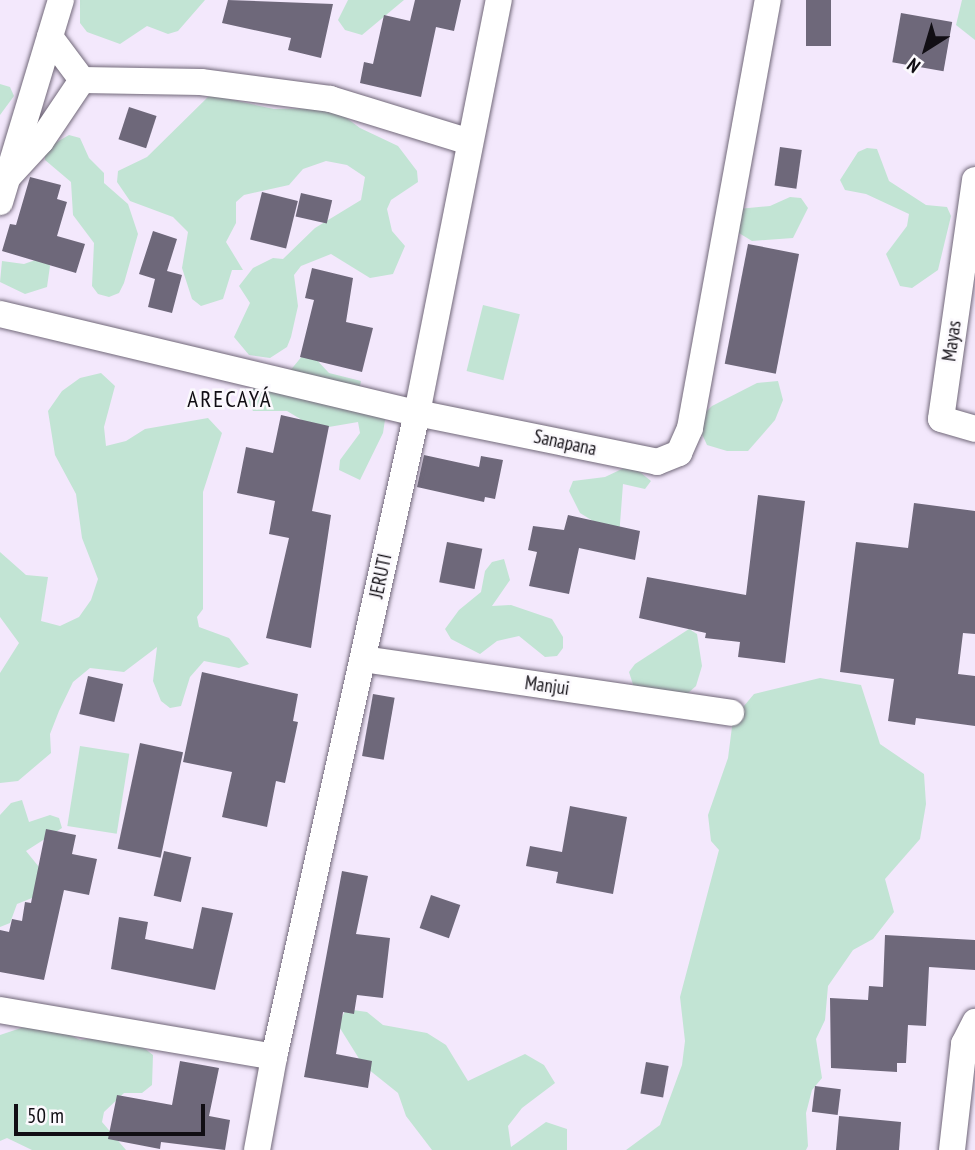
<!DOCTYPE html>
<meta charset="utf-8">
<style>
body{margin:0}
#map{position:relative;width:975px;height:1150px;overflow:hidden;background:#f3e8fc;font-family:"PT Sans Narrow",sans-serif}
div>[style]{position:absolute}
.green>*{inset:0;background:#c2e4d4;transform-origin:0 0}
.building>*{inset:0;background:#6e687a;transform-origin:0 0}
.roads{filter:drop-shadow(0 0 2px #716879) drop-shadow(0 0 2px #716879)}
.minor>*{height:26px;margin:-13px;padding:0 13px;transform-origin:13px;border-radius:13px;background:#fff}
span{translate:-50% -50%;white-space:nowrap;text-align:center;line-height:1.15;-webkit-text-stroke:5px #fbf9fd;paint-order:stroke}
.street-label{font-size:19px;color:#110e14}
.quarter-label{font-size:23px;color:#110e14;letter-spacing:2px}
.north{position:absolute;left:891px;top:14px;width:70px;height:70px;-webkit-text-stroke:5px #fbf9fd;paint-order:stroke;rotate:217deg;font-size:19px;font-weight:700;line-height:28px;text-align:center;color:#110e14}
.north::after{content:'';display:block;margin:auto;width:24px;height:32px;background:#110e14;clip-path:polygon(50% 0,100% 100%,50% 72%,0 100%)}
.scale{position:absolute;left:14px;top:1104px;width:191px;height:32px;box-sizing:border-box;border:4px solid #110e14;border-top:0;padding-left:9px;font-size:21px;line-height:24px;white-space:nowrap;color:#110e14;-webkit-text-stroke:5px #fbf9fd;paint-order:stroke}
</style>
<div id="map">
<div class="green">
<i style="clip-path:polygon(80px 0,205px 0,178px 31px,168px 34px,147px 26px,120px 44px,87px 32px,80px 23px)"></i>
<i style="clip-path:polygon(348px 0,404px 0,362px 35px,345px 30px,338px 20px)"></i>
<i style="clip-path:polygon(962px 0,975px 0,975px 40px,956px 25px)"></i>
<i style="clip-path:polygon(0 84px,10px 87px,14px 96px,0 115px)"></i>
<i style="clip-path:polygon(210px 95px,274px 109px,333px 108px,360px 128px,398px 146px,417px 171px,418px 182px,391px 200px,387px 209px,392px 231px,405px 246px,393px 274px,370px 278px,331px 254px,301px 266px,294px 275px,298px 306px,291px 337px,287px 347px,270px 358px,249px 355px,234px 337px,250px 303px,239px 286px,253px 268px,273px 258px,283px 259px,315px 228px,361px 200px,365px 177px,347px 165px,326px 161px,303px 169px,289px 185px,244px 195px,236px 202px,236px 223px,226px 242px,243px 270px,232px 270px,223px 299px,201px 306px,192px 299px,182px 268px,188px 232px,173px 217px,130px 201px,117px 182px,118px 171px,147px 157px)"></i>
<i style="clip-path:polygon(69px 135px,80px 138px,89px 158px,104px 173px,104px 183px,128px 204px,138px 234px,124px 283px,119px 293px,109px 297px,98px 294px,92px 286px,94px 243px,73px 215px,71px 182px,45px 160px,45px 149px)"></i>
<i style="clip-path:polygon(867px 148px,877px 149px,889px 181px,926px 205px,947px 207px,951px 216px,938px 270px,912px 288px,900px 286px,886px 254px,907px 226px,909px 214px,866px 194px,845px 190px,840px 180px,858px 152px)"></i>
<i style="clip-path:polygon(790px 197px,801px 198px,808px 208px,793px 238px,752px 241px,734px 230px,738px 209px,770px 206px)"></i>
<i style="clip-path:polygon(44px 257px,50px 266px,47px 287px,25px 294px,0 282px,2px 261px,24px 264px)"></i>
<i style="left:483px;top:305px;width:38px;height:68px;rotate:14deg"></i>
<i style="clip-path:polygon(303px 355px,314px 357px,329px 373px,361px 381px,357px 402px,386px 413px,383px 433px,360px 480px,339px 470px,340px 460px,360px 433px,358px 422px,317px 429px,287px 411px,253px 411px,248px 402px,251px 390px,289px 372px)"></i>
<i style="clip-path:polygon(101px 373px,115px 386px,104px 427px,106px 446px,126px 441px,145px 429px,208px 418px,222px 433px,203px 492px,203px 609px,197px 617px,199px 627px,229px 638px,249px 664px,239px 668px,204px 661px,190px 677px,181px 706px,170px 708px,161px 701px,153px 681px,157px 647px,124px 672px,90px 668px,73px 682px,59px 711px,50px 734px,51px 753px,18px 781px,0 783px,0 673px,19px 643px,0 617px,0 552px,26px 575px,48px 577px,41px 621px,60px 626px,79px 617px,91px 600px,98px 579px,82px 538px,76px 494px,55px 455px,48px 411px,62px 391px,80px 378px)"></i>
<i style="clip-path:polygon(778px 381px,783px 400px,775px 420px,748px 451px,727px 451px,707px 445px,696px 421px,712px 406px,757px 383px)"></i>
<i style="clip-path:polygon(624px 468px,635px 468px,651px 481px,645px 489px,623px 484px,619px 537px,580px 513px,569px 491px,573px 481px,605px 477px)"></i>
<i style="clip-path:polygon(504px 559px,510px 580px,492px 606px,511px 605px,552px 619px,563px 637px,563px 648px,557px 656px,545px 657px,519px 636px,497px 641px,480px 654px,451px 639px,445px 629px,459px 610px,481px 592px,485px 571px,492px 562px)"></i>
<i style="clip-path:polygon(689px 629px,697px 634px,702px 666px,696px 686px,687px 694px,636px 694px,629px 672px,635px 664px)"></i>
<i style="clip-path:polygon(820px 678px,861px 685px,880px 744px,924px 774px,926px 804px,920px 839px,885px 879px,894px 912px,873px 939px,853px 950px,828px 986px,825px 1020px,816px 1039px,822px 1078px,812px 1090px,806px 1113px,808px 1146px,806px 1150px,626px 1150px,660px 1125px,682px 1065px,685px 1041px,680px 997px,719px 850px,711px 841px,708px 815px,728px 758px,733px 719px,754px 694px)"></i>
<i style="left:80px;top:746px;width:50px;height:81px;rotate:9deg"></i>
<i style="clip-path:polygon(22px 800px,29px 822px,50px 815px,59px 818px,62px 828px,26px 851px,39px 867px,37px 896px,17px 904px,10px 923px,0 927px,0 815px,11px 803px)"></i>
<i style="clip-path:polygon(346px 1009px,367px 1012px,383px 1025px,427px 1033px,446px 1045px,468px 1081px,525px 1054px,544px 1065px,555px 1083px,522px 1108px,508px 1126px,511px 1147px,546px 1122px,567px 1129px,567px 1150px,432px 1150px,406px 1116px,398px 1093px,363px 1065px,338px 1025px)"></i>
<i style="clip-path:polygon(30px 1025px,50px 1025px,80px 1040px,104px 1036px,136px 1042px,153px 1055px,152px 1085px,142px 1093px,124px 1093px,104px 1112px,102px 1122px,126px 1150px,32px 1150px,7px 1138px,0 1141px,0 1035px)"></i>
</div>
<div class="building">
<i style="clip-path:polygon(228px 0,333px 4px,321px 58px,288px 50px,291px 38px,222px 23px)"></i>
<i style="clip-path:polygon(415px 0,461px 0,454px 31px,436px 27px,421px 97px,360px 83px,364px 62px,373px 64px,384px 15px,410px 21px)"></i>
<i style="left:806px;top:0;width:25px;height:46px"></i>
<i style="left:901px;top:13px;width:52px;height:50px;rotate:10deg"></i>
<i style="left:129px;top:107px;width:29px;height:34px;rotate:18deg"></i>
<i style="left:780px;top:147px;width:22px;height:39px;rotate:8deg"></i>
<i style="clip-path:polygon(30px 177px,61px 185px,57px 199px,67px 202px,57px 236px,85px 244px,76px 273px,2px 251px,10px 224px,16px 225px)"></i>
<i style="left:262px;top:192px;width:37px;height:49px;rotate:14deg"></i>
<i style="left:301px;top:193px;width:32px;height:24px;rotate:13deg"></i>
<i style="clip-path:polygon(153px 231px,177px 239px,167px 271px,182px 275px,172px 313px,148px 307px,155px 279px,139px 274px)"></i>
<i style="left:748px;top:244px;width:52px;height:122px;rotate:11deg"></i>
<i style="clip-path:polygon(312px 268px,353px 278px,346px 322px,373px 328px,362px 372px,300px 357px,314px 300px,305px 298px)"></i>
<i style="clip-path:polygon(281px 415px,329px 426px,312px 511px,331px 515px,311px 648px,266px 638px,289px 538px,269px 534px,275px 501px,237px 493px,246px 447px,273px 453px)"></i>
<i style="clip-path:polygon(424px 455px,479px 467px,481px 456px,503px 460px,495px 499px,485px 497px,484px 502px,417px 487px)"></i>
<i style="clip-path:polygon(758px 495px,805px 501px,785px 663px,738px 657px,740px 642px,705px 638px,706px 633px,639px 618px,647px 577px,746px 595px)"></i>
<i style="clip-path:polygon(914px 503px,975px 511px,975px 634px,963px 633px,958px 674px,975px 676px,975px 726px,916px 718px,915px 725px,888px 721px,894px 679px,840px 672px,856px 542px,908px 548px)"></i>
<i style="clip-path:polygon(568px 515px,640px 531px,635px 560px,579px 548px,569px 594px,529px 586px,537px 552px,528px 550px,533px 526px,564px 530px)"></i>
<i style="left:447px;top:542px;width:36px;height:41px;rotate:11deg"></i>
<i style="clip-path:polygon(202px 672px,298px 694px,293px 721px,298px 722px,285px 783px,276px 781px,267px 827px,222px 817px,232px 772px,183px 762px)"></i>
<i style="left:88px;top:676px;width:36px;height:39px;rotate:13deg"></i>
<i style="left:373px;top:694px;width:22px;height:63px;rotate:10deg"></i>
<i style="left:140px;top:743px;width:44px;height:108px;rotate:12deg"></i>
<i style="clip-path:polygon(570px 806px,627px 817px,613px 894px,556px 883px,558px 872px,526px 866px,530px 846px,562px 852px)"></i>
<i style="clip-path:polygon(46px 829px,76px 835px,72px 854px,97px 859px,89px 895px,64px 890px,44px 980px,0 972px,0 930px,9px 932px,12px 919px,22px 921px,25px 902px,31px 903px)"></i>
<i style="left:164px;top:851px;width:28px;height:46px;rotate:13deg"></i>
<i style="clip-path:polygon(342px 871px,368px 876px,356px 934px,390px 938px,383px 998px,357px 995px,354px 1014px,343px 1012px,336px 1054px,372px 1061px,368px 1088px,304px 1077px)"></i>
<i style="left:431px;top:895px;width:31px;height:35px;rotate:19deg"></i>
<i style="clip-path:polygon(202px 907px,233px 913px,215px 990px,111px 969px,119px 917px,148px 922px,145px 939px,193px 949px)"></i>
<i style="clip-path:polygon(885px 935px,975px 940px,975px 970px,929px 967px,926px 1026px,908px 1025px,906px 1063px,897px 1063px,897px 1072px,831px 1068px,830px 998px,868px 1000px,869px 986px,883px 987px)"></i>
<i style="clip-path:polygon(180px 1061px,219px 1068px,209px 1116px,230px 1120px,225px 1150px,161px 1142px,160px 1149px,108px 1139px,117px 1095px,172px 1105px)"></i>
<i style="left:646px;top:1062px;width:23px;height:32px;rotate:10deg"></i>
<i style="left:815px;top:1086px;width:26px;height:26px;rotate:7deg"></i>
<i style="clip-path:polygon(839px 1116px,901px 1122px,899px 1150px,836px 1150px)"></i>
</div>
<div class="roads">
<div class="minor">
<i style="left:50px;top:37px;width:54px;rotate:53.3deg"></i>
<i style="left:7px;top:178px;width:50px;rotate:-47.4deg"></i>
<i style="left:41px;top:141px;width:73px;rotate:-56.1deg"></i>
<i style="left:82px;top:80px;width:119px;rotate:1deg"></i>
<i style="left:201px;top:82px;width:130px;rotate:7.5deg"></i>
<i style="left:330px;top:99px;width:146px;rotate:17.1deg"></i>
<i style="left:975px;top:180px;width:241px;rotate:98.1deg"></i>
<i style="left:941px;top:419px;width:35px;rotate:16deg"></i>
<i style="left:0;top:202px;width:211px;rotate:-73.2deg"></i>
<i style="left:0;top:314px;width:429px;rotate:13.4deg"></i>
<i style="left:417px;top:413px;width:245px;rotate:11.5deg"></i>
<i style="left:657px;top:462px;width:24px;rotate:-22deg"></i>
<i style="left:679px;top:453px;width:27px;rotate:-66deg"></i>
<i style="left:690px;top:428px;width:435px;rotate:-79.7deg"></i>
<i style="left:363px;top:659px;width:372px;rotate:8.3deg"></i>
<i style="left:0;top:1010px;width:278px;rotate:9.7deg"></i>
<i style="left:257px;top:1150px;width:95px;rotate:-79.6deg"></i>
<i style="left:274px;top:1057px;width:660px;rotate:-77.48deg"></i>
<i style="left:417px;top:413px;width:421px;rotate:-78.8deg"></i>
<i style="left:952px;top:1150px;width:107px;rotate:-83.5deg"></i>
<i style="left:964px;top:1044px;width:25px;rotate:-63deg"></i>
</div>
</div>
<div class="street-label">
<span style="left:952px;top:341px;rotate:-82deg">Mayas</span>
<span style="left:565px;top:443px;rotate:12deg">Sanapana</span>
<span style="left:381px;top:576px;rotate:-78deg">JERUTI</span>
<span style="left:547px;top:686px;rotate:8deg">Manjui</span>
</div>
<div class="quarter-label">
<span style="left:230px;top:399px">ARECAYÁ</span>
</div>
<div class="north">N</div>
<div class="scale">50 m</div>
</div>
